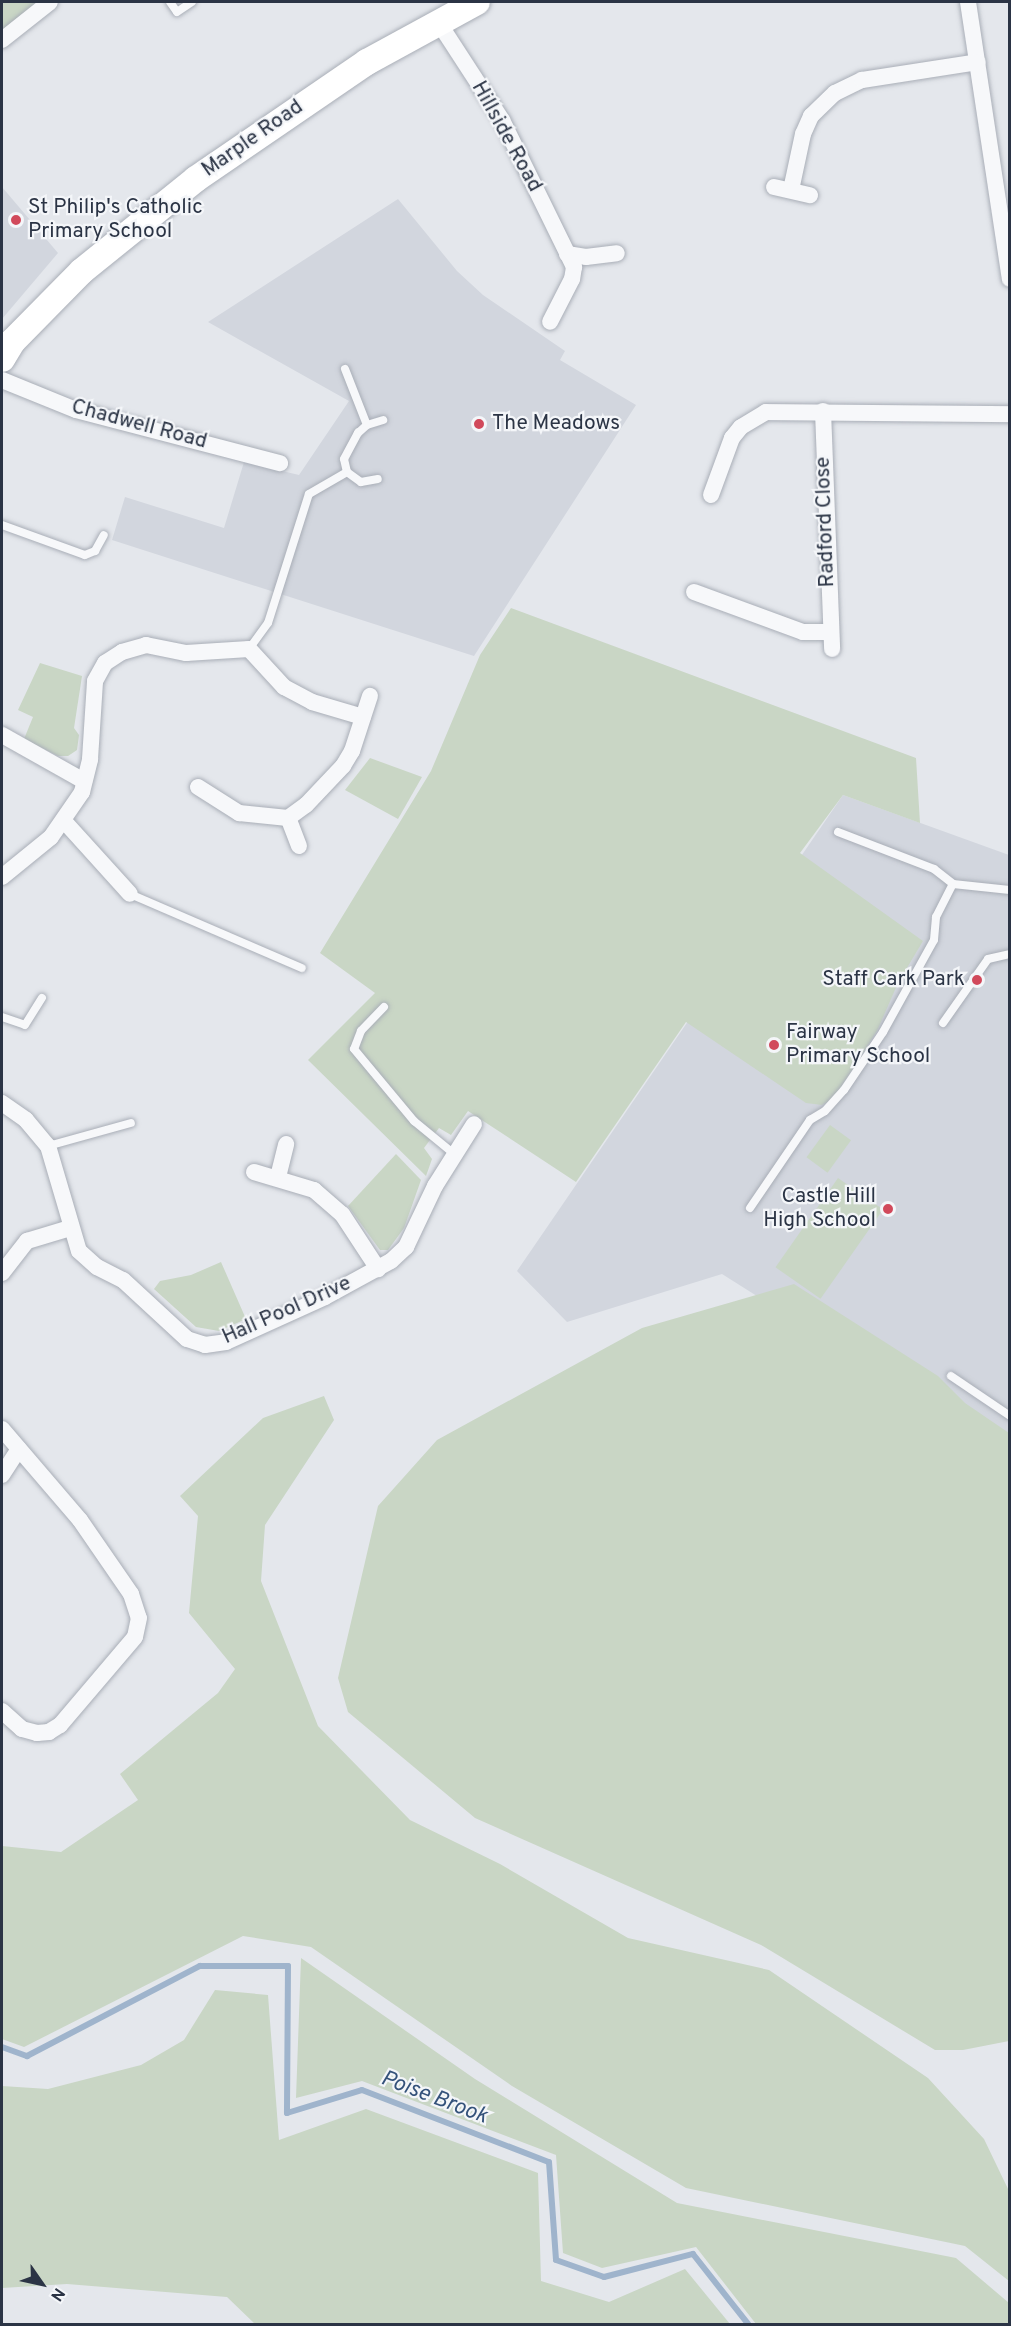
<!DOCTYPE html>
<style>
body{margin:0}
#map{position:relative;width:1011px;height:2326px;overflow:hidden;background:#e4e7ec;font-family:Overpass,sans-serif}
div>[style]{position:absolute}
.built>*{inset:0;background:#d2d6de}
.green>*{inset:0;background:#c9d6c5;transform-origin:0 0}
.stream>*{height:6px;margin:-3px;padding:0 3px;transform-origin:3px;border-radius:3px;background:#9fb4cc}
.roads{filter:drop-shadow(0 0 2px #a9aeb7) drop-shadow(0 0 2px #a9aeb7)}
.service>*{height:8px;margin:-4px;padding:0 4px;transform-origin:4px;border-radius:4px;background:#f7f8fa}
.minor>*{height:16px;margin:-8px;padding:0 8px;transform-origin:8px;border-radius:8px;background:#f7f8fa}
.primary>*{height:26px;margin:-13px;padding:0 13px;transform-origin:13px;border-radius:13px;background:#fff}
.dots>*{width:16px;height:16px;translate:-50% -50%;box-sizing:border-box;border:3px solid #f4f6f9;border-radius:50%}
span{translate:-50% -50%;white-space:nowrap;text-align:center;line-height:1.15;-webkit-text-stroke:4.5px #f4f6f9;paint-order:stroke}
.street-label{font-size:21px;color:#2b3445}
.poi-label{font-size:21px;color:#2b3445}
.left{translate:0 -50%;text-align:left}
.right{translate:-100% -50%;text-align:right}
.water-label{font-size:22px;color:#34527a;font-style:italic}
.frame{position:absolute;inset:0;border:3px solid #2b3445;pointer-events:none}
.north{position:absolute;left:12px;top:2254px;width:60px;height:60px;-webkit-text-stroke:4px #f4f6f9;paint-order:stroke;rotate:124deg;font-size:16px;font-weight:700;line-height:24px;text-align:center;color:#2b3445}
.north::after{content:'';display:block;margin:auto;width:21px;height:27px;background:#2b3445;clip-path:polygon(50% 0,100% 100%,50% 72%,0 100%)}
</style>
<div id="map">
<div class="built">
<i style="clip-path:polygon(2px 187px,58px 253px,2px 319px)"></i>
<i style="clip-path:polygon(398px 199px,457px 271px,483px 295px,565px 351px,560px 360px,636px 405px,474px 656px,112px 540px,125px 497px,224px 528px,244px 462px,299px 475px,349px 401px,208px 322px)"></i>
<i style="clip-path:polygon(843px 795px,1009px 855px,1009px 1455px,722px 1274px,567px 1322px,517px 1271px)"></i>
</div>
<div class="green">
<i style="clip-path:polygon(2px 2px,50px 2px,2px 40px)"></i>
<i style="clip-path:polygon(511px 608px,916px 758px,920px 823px,843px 795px,800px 853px,923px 941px,898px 983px,877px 1031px,833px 1099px,822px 1105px,806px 1103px,686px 1022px,576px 1182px,468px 1111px,451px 1135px,439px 1128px,424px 1148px,432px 1159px,426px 1176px,308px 1060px,375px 993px,320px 953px,431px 771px,480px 655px)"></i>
<i style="clip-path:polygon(40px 663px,82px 676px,74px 728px,79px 735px,77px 750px,68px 756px,58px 756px,24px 739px,33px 717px,18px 710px)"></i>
<i style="clip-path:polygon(370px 758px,422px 777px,398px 819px,345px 790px)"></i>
<i style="left:830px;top:1125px;width:26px;height:40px;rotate:36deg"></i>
<i style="clip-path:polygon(396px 1154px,421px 1180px,404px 1228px,388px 1250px,380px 1250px,348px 1206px)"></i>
<i style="left:838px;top:1178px;width:55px;height:109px;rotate:35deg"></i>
<i style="clip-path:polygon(221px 1262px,246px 1319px,219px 1331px,196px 1327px,154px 1289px,160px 1281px,191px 1275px)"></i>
<i style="clip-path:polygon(794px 1284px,938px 1376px,965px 1403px,1009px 1433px,1009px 2041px,963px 2050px,935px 2050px,761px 1945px,475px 1818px,348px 1712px,338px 1678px,378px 1506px,437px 1440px,642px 1328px)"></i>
<i style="clip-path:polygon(324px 1396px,334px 1420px,265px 1525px,261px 1581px,318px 1726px,410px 1820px,500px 1864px,628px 1938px,769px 1970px,928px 2078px,984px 2139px,1009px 2191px,1009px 2281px,965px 2246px,686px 2188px,512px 2086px,311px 1947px,243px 1936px,24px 2047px,2px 2039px,2px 1846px,61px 1852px,138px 1800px,120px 1774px,218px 1693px,235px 1669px,189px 1613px,198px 1516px,180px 1496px,263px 1418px)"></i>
<i style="clip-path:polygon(301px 1958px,475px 2079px,677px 2203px,956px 2258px,1009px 2303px,1009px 2324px,756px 2324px,696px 2247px,602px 2268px,563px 2253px,556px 2155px,362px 2081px,296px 2098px)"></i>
<i style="clip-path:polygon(215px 1990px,268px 1995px,279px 2140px,366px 2109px,538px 2173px,541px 2281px,609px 2302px,685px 2269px,730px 2324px,255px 2324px,227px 2297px,67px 2284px,2px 2288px,2px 2086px,48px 2089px,141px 2065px,184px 2040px)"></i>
</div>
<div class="stream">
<i style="left:2px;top:2047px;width:27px;rotate:20deg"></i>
<i style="left:27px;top:2056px;width:195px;rotate:-27.5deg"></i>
<i style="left:200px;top:1966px;width:88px"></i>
<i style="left:288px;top:1966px;width:147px;rotate:90.4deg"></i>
<i style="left:287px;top:2113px;width:78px;rotate:-17deg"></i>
<i style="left:362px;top:2090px;width:200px;rotate:21.1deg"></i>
<i style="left:549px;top:2162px;width:98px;rotate:85.9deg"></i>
<i style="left:556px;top:2260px;width:51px;rotate:19.5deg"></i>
<i style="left:604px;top:2277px;width:92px;rotate:-14.5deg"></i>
<i style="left:693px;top:2254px;width:89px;rotate:51.8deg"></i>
</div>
<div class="roads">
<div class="service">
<i style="left:170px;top:2px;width:12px;rotate:55deg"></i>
<i style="left:177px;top:12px;width:18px;rotate:-34deg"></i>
<i style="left:345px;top:369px;width:60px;rotate:68.6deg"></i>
<i style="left:347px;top:472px;width:13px;rotate:-103deg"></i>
<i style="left:344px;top:459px;width:30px;rotate:-62deg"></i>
<i style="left:358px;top:433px;width:12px;rotate:-42deg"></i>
<i style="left:367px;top:425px;width:17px;rotate:-17deg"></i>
<i style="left:2px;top:525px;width:88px;rotate:19.9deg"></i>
<i style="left:85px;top:555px;width:11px;rotate:-22deg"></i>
<i style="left:95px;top:551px;width:18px;rotate:-61deg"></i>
<i style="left:249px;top:649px;width:32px;rotate:-54deg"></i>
<i style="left:268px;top:623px;width:135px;rotate:-72.4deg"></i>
<i style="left:309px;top:494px;width:44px;rotate:-30.1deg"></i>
<i style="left:347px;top:472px;width:17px;rotate:36deg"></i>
<i style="left:361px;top:482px;width:17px;rotate:-10deg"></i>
<i style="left:838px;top:832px;width:103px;rotate:21.1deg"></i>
<i style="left:934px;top:869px;width:24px;rotate:38deg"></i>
<i style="left:130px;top:894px;width:187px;rotate:23.3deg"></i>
<i style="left:384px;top:1007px;width:33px;rotate:134deg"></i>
<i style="left:361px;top:1031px;width:19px;rotate:111deg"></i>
<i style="left:354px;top:1049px;width:94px;rotate:50.2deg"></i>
<i style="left:414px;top:1121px;width:50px;rotate:39.4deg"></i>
<i style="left:2px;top:1017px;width:24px;rotate:19deg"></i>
<i style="left:25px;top:1025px;width:32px;rotate:-58deg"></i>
<i style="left:943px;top:1023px;width:78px;rotate:-54.9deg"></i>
<i style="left:988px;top:959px;width:23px;rotate:-13deg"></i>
<i style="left:48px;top:1146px;width:86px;rotate:-15.5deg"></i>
<i style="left:750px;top:1208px;width:107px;rotate:-55.7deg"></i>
<i style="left:810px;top:1120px;width:17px;rotate:-31deg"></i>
<i style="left:825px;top:1111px;width:28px;rotate:-48deg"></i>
<i style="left:844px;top:1090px;width:70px;rotate:-56.1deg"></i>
<i style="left:883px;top:1032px;width:105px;rotate:-61deg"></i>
<i style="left:934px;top:940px;width:23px;rotate:-85deg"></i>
<i style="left:936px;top:917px;width:37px;rotate:-63deg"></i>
<i style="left:953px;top:884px;width:57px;rotate:6deg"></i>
<i style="left:951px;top:1376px;width:71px;rotate:34.1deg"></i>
</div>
<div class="minor">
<i style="left:968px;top:2px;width:280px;rotate:81.4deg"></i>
<i style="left:439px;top:23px;width:116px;rotate:57deg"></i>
<i style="left:502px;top:120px;width:164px;rotate:63.9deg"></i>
<i style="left:574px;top:267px;width:12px;rotate:99deg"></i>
<i style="left:572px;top:279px;width:48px;rotate:117.1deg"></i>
<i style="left:2px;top:40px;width:61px;rotate:-38.4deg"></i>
<i style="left:774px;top:187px;width:37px;rotate:13deg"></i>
<i style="left:791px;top:190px;width:57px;rotate:-77.9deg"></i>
<i style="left:803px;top:134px;width:20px;rotate:-66deg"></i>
<i style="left:811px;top:116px;width:33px;rotate:-44deg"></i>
<i style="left:835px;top:93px;width:30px;rotate:-26deg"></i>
<i style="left:862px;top:80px;width:117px;rotate:-8.8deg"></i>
<i style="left:567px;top:254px;width:19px;rotate:9deg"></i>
<i style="left:586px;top:257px;width:31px;rotate:-7deg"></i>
<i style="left:2px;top:380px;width:80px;rotate:22.1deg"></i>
<i style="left:76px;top:410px;width:211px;rotate:14.6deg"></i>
<i style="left:823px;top:411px;width:238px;rotate:87.8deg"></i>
<i style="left:711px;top:495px;width:61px;rotate:-69.8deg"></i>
<i style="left:732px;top:438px;width:14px;rotate:-51deg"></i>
<i style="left:741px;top:427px;width:29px;rotate:-31deg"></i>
<i style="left:766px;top:412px;width:244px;rotate:0.5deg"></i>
<i style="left:694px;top:592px;width:116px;rotate:20.2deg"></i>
<i style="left:803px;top:632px;width:27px"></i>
<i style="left:2px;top:735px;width:94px;rotate:29.3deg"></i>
<i style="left:198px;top:787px;width:49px;rotate:32.4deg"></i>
<i style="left:239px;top:813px;width:49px;rotate:5.8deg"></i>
<i style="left:64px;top:821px;width:98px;rotate:47.9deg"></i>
<i style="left:299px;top:846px;width:30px;rotate:-111deg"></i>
<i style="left:288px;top:818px;width:22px;rotate:-36deg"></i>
<i style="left:306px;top:805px;width:54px;rotate:-46.5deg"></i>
<i style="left:343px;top:766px;width:17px;rotate:-59deg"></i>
<i style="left:352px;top:751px;width:58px;rotate:-71.9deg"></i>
<i style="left:2px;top:877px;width:63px;rotate:-39.2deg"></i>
<i style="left:51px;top:837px;width:55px;rotate:-55.4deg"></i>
<i style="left:82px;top:792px;width:34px;rotate:-76deg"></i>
<i style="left:90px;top:759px;width:78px;rotate:-86.3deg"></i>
<i style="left:95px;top:681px;width:21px;rotate:-61deg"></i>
<i style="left:105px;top:663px;width:20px;rotate:-33deg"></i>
<i style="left:122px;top:652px;width:25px;rotate:-16deg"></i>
<i style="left:146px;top:645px;width:41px;rotate:11.3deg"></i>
<i style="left:186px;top:653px;width:63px;rotate:-3.6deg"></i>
<i style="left:249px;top:649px;width:52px;rotate:47.4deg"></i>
<i style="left:284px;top:687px;width:32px;rotate:28deg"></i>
<i style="left:312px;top:702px;width:53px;rotate:16.4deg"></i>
<i style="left:2px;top:1103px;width:29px;rotate:35deg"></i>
<i style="left:26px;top:1120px;width:34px;rotate:50deg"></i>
<i style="left:48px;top:1146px;width:109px;rotate:73.6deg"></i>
<i style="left:79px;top:1251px;width:24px;rotate:42deg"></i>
<i style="left:97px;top:1267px;width:29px;rotate:27deg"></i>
<i style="left:123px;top:1280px;width:87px;rotate:42.7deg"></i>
<i style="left:187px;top:1339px;width:19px;rotate:18deg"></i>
<i style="left:205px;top:1345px;width:21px;rotate:-8deg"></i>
<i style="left:226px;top:1342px;width:109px;rotate:-24.4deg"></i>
<i style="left:325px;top:1297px;width:75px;rotate:-28.6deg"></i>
<i style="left:391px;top:1261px;width:21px;rotate:-43deg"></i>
<i style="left:406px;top:1247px;width:68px;rotate:-64.6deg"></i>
<i style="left:435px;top:1186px;width:73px;rotate:-57.8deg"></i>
<i style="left:254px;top:1172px;width:63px;rotate:16.7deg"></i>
<i style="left:314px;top:1190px;width:37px;rotate:41deg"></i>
<i style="left:342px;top:1214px;width:66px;rotate:56.8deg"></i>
<i style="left:278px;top:1177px;width:34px;rotate:-76deg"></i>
<i style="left:2px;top:1273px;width:41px;rotate:-52deg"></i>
<i style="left:27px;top:1241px;width:45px;rotate:-16.8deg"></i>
<i style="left:2px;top:1429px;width:120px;rotate:49.4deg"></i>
<i style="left:80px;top:1520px;width:90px;rotate:55.4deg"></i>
<i style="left:131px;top:1594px;width:25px;rotate:72deg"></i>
<i style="left:139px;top:1618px;width:19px;rotate:102deg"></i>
<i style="left:135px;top:1637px;width:116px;rotate:130.4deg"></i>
<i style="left:60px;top:1725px;width:13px;rotate:148deg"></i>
<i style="left:49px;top:1732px;width:12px;rotate:175deg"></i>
<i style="left:37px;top:1733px;width:16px;rotate:-165deg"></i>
<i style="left:22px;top:1729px;width:27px;rotate:-138deg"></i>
<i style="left:2px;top:1475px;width:31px;rotate:-57deg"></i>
</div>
<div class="primary">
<i style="left:2px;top:359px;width:21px;rotate:-59deg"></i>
<i style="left:13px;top:341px;width:98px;rotate:-45.4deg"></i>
<i style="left:82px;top:271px;width:146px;rotate:-38.9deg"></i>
<i style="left:196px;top:179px;width:207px;rotate:-34.4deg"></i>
<i style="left:367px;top:62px;width:125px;rotate:-28.6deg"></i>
</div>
</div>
<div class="dots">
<i style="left:16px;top:220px;background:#d1495b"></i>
<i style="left:479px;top:424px;background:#d1495b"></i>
<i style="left:977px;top:980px;background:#d1495b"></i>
<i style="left:774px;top:1045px;background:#d1495b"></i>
<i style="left:888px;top:1209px;background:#d1495b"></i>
</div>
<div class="street-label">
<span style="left:506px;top:137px;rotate:61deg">Hillside Road</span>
<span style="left:253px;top:139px;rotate:-35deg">Marple Road</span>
<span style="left:139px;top:425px;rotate:15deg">Chadwell Road</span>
<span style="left:826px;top:522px;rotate:-92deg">Radford Close</span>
<span style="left:287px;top:1311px;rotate:-24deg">Hall Pool Drive</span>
</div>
<div class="poi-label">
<span class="left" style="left:28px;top:220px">St Philip's Catholic<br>Primary School</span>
<span class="left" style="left:492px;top:424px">The Meadows</span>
<span class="right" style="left:965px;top:980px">Staff Cark Park</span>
<span class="left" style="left:786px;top:1045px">Fairway<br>Primary School</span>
<span class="right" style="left:876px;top:1209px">Castle Hill<br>High School</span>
</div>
<div class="water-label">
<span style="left:434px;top:2098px;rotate:21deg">Poise Brook</span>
</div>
<div class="frame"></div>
<div class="north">N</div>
</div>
